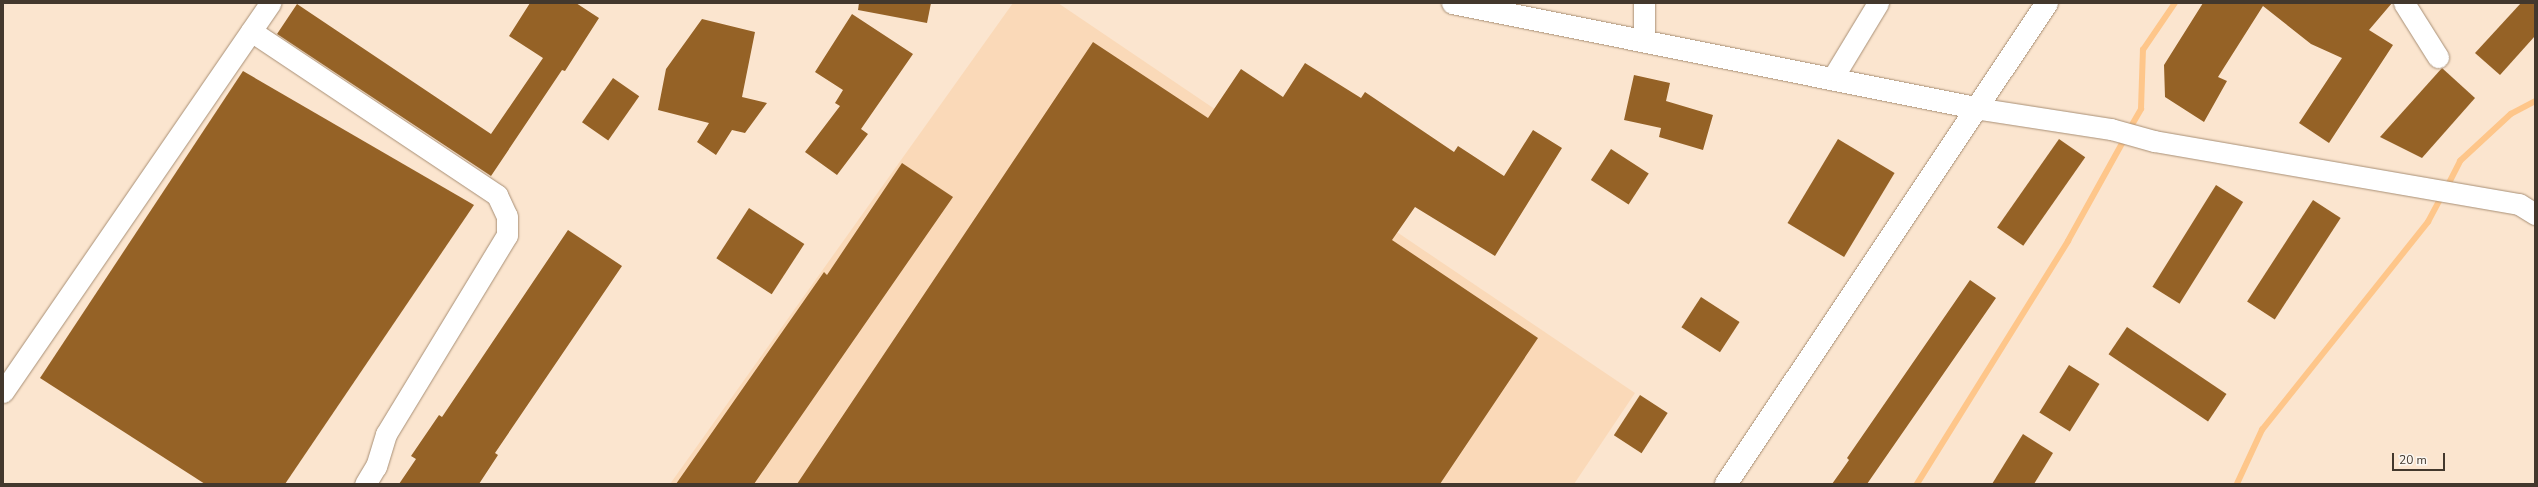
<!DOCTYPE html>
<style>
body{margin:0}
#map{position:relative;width:2538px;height:487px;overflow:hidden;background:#fbe5cf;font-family:"Nunito Sans",sans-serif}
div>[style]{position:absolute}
.built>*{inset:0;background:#fad9b8}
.stream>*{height:5.5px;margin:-2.75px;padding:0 2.75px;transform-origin:2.75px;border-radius:2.75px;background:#fec68a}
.building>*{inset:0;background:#956226;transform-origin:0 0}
.roads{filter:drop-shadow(0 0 1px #a88f75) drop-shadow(0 0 1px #a88f75)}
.minor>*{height:21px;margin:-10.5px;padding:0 10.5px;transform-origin:10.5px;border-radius:10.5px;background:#fff}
.major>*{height:22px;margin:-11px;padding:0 11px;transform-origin:11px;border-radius:11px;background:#fff}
span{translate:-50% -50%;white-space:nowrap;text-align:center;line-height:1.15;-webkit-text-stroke:4px #fbf6f0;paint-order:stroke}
.frame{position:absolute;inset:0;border:4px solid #43382d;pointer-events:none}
.scale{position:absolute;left:2392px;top:453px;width:53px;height:18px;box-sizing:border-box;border:2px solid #43382d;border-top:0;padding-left:5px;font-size:12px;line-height:14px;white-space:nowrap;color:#43382d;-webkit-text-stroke:3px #fbf6f0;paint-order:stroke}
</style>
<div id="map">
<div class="built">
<i style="clip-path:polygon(1013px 3px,1058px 3px,1635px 393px,1574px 484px,670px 484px)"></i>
</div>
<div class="stream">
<i style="left:2129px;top:130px;width:24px;rotate:-60deg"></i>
<i style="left:2141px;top:109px;width:59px;rotate:-88.1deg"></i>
<i style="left:2143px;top:50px;width:57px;rotate:-55.8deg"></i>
<i style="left:2447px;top:187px;width:29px;rotate:-63deg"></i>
<i style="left:2460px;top:161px;width:69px;rotate:-42.7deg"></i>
<i style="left:2511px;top:114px;width:27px;rotate:-28deg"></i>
<i style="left:1917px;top:484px;width:286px;rotate:-58.1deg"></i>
<i style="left:2068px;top:241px;width:118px;rotate:-61deg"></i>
<i style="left:2237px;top:484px;width:60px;rotate:-65.2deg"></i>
<i style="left:2262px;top:430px;width:266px;rotate:-51.4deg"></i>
<i style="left:2428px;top:222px;width:32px;rotate:-62deg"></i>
</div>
<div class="building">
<i style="clip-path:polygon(530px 3px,576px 3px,599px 18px,565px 71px,562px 70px,491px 176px,277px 34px,297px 4px,491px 134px,543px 58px,509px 36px)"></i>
<i style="clip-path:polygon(859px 3px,931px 3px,927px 23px,858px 10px)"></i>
<i style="clip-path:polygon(2203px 3px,2392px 3px,2369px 30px,2393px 45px,2329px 143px,2299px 123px,2342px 58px,2311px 44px,2263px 6px,2218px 77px,2227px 81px,2204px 122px,2165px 97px,2164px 65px)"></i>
<i style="clip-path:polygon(2521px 3px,2535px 3px,2535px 36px,2500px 75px,2475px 53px)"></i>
<i style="clip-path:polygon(852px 14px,913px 54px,861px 129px,868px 134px,837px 175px,805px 152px,840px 106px,835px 103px,843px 90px,815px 72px)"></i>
<i style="clip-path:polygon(702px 19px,755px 32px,742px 97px,767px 103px,745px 133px,732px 130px,716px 155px,697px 142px,709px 123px,658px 110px,666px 69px)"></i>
<i style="clip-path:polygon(1093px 42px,1208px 118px,1241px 69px,1283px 97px,1305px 63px,1361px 98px,1365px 92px,1454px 152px,1458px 146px,1504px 176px,1533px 130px,1562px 148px,1495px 256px,1415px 207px,1392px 240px,1538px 338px,1440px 484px,797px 484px)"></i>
<i style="clip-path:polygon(2442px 68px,2475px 98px,2422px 158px,2380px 137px)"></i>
<i style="clip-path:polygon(243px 71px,474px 205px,285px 484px,205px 484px,40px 378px)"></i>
<i style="clip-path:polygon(1634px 75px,1670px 83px,1666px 101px,1713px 115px,1703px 150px,1659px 137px,1661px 128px,1624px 120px)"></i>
<i style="left:613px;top:78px;width:32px;height:54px;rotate:35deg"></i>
<i style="left:1838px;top:139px;width:66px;height:98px;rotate:31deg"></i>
<i style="left:2059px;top:139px;width:32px;height:108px;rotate:35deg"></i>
<i style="left:1611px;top:149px;width:45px;height:37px;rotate:33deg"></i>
<i style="clip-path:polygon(902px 163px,953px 197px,754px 484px,676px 484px,824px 272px,827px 275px)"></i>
<i style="left:2216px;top:185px;width:32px;height:120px;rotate:32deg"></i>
<i style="left:2313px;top:200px;width:33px;height:121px;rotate:33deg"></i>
<i style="left:749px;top:208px;width:66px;height:60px;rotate:33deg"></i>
<i style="clip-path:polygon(568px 230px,622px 266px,495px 453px,498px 455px,479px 484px,399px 484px,416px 459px,411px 456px,439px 415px,442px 417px)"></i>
<i style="clip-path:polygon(1970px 280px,1996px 298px,1867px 484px,1832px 484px,1849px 460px,1847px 458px)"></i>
<i style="left:1701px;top:297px;width:46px;height:36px;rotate:33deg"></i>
<i style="left:2127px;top:327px;width:120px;height:33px;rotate:34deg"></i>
<i style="left:2069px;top:365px;width:36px;height:56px;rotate:32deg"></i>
<i style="left:1640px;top:395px;width:33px;height:48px;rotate:33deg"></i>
<i style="clip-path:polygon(2023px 434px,2053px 453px,2034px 484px,1992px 484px)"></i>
</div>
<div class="roads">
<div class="minor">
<i style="left:1644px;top:3px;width:38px;rotate:90deg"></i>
<i style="left:2404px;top:3px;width:64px;rotate:57.8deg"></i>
<i style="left:251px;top:31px;width:296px;rotate:33.7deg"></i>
<i style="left:497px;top:195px;width:23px;rotate:65deg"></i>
<i style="left:507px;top:216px;width:19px;rotate:90deg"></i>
<i style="left:507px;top:235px;width:233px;rotate:121.3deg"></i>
<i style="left:386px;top:434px;width:34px;rotate:107deg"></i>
<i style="left:376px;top:466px;width:21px;rotate:121deg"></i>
<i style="left:1832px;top:79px;width:89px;rotate:-58.8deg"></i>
<i style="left:1975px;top:108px;width:138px;rotate:8.8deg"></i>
<i style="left:2111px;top:129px;width:45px;rotate:15.6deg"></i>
<i style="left:2154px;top:141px;width:370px;rotate:9.8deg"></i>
<i style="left:2519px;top:204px;width:19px;rotate:32deg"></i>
<i style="left:3px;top:392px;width:472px;rotate:-55.5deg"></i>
</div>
<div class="major">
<i style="left:1453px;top:3px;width:532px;rotate:11.37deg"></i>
<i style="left:1726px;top:484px;width:578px;rotate:-56.28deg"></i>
</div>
</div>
<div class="frame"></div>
<div class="scale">20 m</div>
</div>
